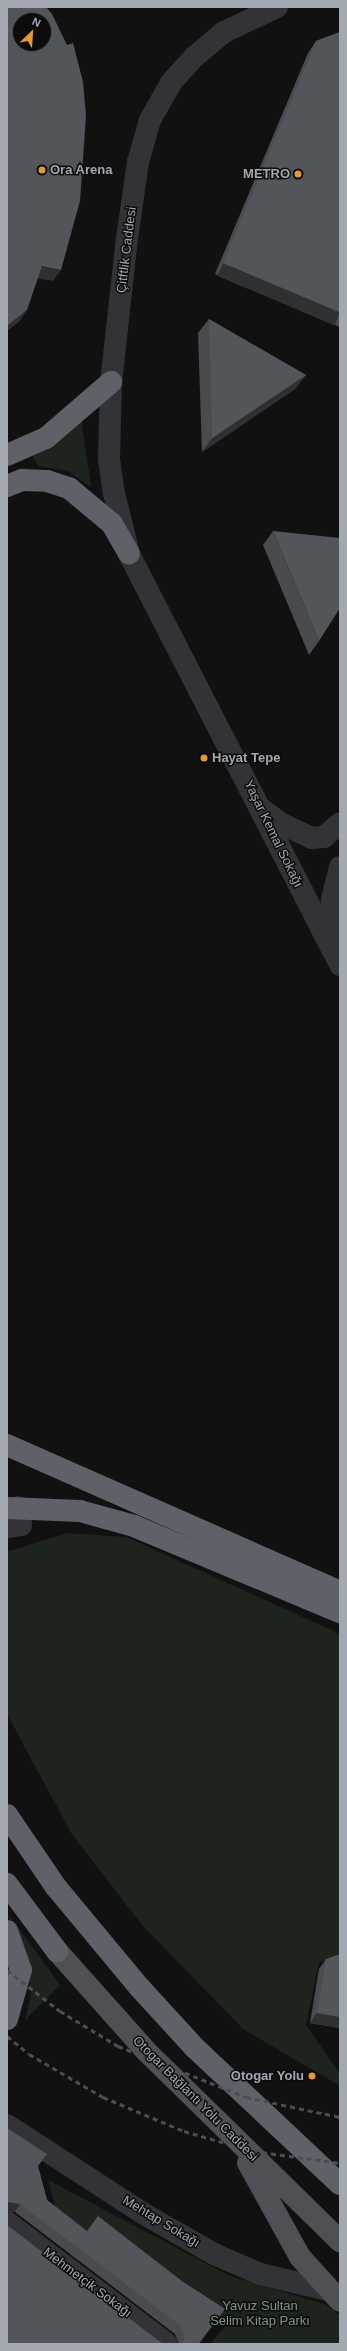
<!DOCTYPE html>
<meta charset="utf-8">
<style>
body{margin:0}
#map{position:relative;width:347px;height:2351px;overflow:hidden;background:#111112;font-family:Helvetica,sans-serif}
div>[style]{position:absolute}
.green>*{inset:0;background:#1d241e}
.minor>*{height:22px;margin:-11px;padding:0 11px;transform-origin:11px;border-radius:11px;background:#323336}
.major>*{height:22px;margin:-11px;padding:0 11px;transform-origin:11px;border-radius:11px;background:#4e5055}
.highway>*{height:22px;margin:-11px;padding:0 11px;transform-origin:11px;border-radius:11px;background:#5e6167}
.rail>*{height:3px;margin-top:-1.5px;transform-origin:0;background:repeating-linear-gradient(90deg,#4b4d51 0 5px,transparent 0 9px)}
.wall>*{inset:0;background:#494b4e}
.shaded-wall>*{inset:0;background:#2e3032;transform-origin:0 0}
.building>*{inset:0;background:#525559}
.dots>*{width:11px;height:11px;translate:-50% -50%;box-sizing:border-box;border:2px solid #0c0c0d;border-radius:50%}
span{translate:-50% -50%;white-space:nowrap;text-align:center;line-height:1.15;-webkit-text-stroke:3px #0c0c0d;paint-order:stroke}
.poi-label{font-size:13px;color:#a3a9b1;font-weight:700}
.left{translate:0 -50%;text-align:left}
.right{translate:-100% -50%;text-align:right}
.street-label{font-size:13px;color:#a3a9b1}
.park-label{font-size:13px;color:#7c9b7b}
.frame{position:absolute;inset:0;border:8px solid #a3a9b1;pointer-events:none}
.north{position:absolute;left:12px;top:12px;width:40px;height:40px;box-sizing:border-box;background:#0c0c0d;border:1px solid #484b4f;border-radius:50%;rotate:25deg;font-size:11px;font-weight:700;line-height:16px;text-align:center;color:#a3a9b1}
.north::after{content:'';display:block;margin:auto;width:14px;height:18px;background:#e09a3a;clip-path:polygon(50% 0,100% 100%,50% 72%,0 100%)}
</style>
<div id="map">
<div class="green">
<i style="clip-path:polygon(81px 419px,91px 485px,89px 486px,68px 471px,38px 466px,32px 455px)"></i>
<i style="clip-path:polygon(67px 1533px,126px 1537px,340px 1634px,340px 1958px,319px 1962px,306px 2025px,340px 2074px,340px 2086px,243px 2029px,143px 1926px,71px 1833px,7px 1714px,7px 1552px)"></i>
<i style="clip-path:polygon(7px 1912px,60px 1985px,25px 2020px,31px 1995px,28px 1963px)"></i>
<i style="clip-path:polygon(48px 2180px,230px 2276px,324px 2304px,340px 2315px,340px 2344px,210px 2344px,229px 2322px,56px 2210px)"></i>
</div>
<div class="minor">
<i style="left:277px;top:7px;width:59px;rotate:154.7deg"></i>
<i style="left:224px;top:32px;width:38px;rotate:140deg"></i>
<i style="left:195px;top:56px;width:36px;rotate:132deg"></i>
<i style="left:171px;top:83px;width:43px;rotate:119.6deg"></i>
<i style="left:150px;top:120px;width:44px;rotate:105.9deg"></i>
<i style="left:138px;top:162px;width:77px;rotate:98.2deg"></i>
<i style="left:127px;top:238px;width:145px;rotate:96.3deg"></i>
<i style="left:111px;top:382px;width:77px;rotate:91.5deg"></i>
<i style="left:109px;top:459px;width:34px;rotate:82deg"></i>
<i style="left:114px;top:493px;width:63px;rotate:76.2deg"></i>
<i style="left:129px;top:554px;width:462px;rotate:62.8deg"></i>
<i style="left:260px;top:808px;width:27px;rotate:36deg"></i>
<i style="left:282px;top:824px;width:33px;rotate:25deg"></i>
<i style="left:312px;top:838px;width:12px;rotate:-5deg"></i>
<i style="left:324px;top:837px;width:21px;rotate:-41deg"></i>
<i style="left:340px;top:867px;width:34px;rotate:104deg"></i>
<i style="left:332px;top:900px;width:40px;rotate:78deg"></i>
<i style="left:7px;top:1527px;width:14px;rotate:-8deg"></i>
<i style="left:21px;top:1525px;width:18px;rotate:-99deg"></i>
<i style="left:7px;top:2125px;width:163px;rotate:33deg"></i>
<i style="left:144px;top:2214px;width:81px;rotate:29.7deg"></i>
<i style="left:214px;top:2254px;width:50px;rotate:23.5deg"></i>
<i style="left:260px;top:2274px;width:70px;rotate:13.2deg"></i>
<i style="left:7px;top:2222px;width:201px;rotate:37.3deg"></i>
</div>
<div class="major">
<i style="left:57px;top:1951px;width:134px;rotate:48.3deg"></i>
<i style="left:146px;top:2051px;width:272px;rotate:44.4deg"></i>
<i style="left:248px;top:2163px;width:107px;rotate:61deg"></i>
<i style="left:300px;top:2257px;width:59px;rotate:47.7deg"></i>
</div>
<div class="highway">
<i style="left:7px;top:455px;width:43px;rotate:-23.6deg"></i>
<i style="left:46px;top:438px;width:86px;rotate:-40.7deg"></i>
<i style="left:7px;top:486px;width:16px;rotate:-22deg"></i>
<i style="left:22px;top:480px;width:25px;rotate:2deg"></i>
<i style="left:47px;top:481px;width:23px;rotate:18deg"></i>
<i style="left:69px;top:488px;width:56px;rotate:39.9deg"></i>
<i style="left:112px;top:524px;width:34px;rotate:60deg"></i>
<i style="left:7px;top:1445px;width:364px;rotate:23.8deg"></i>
<i style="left:7px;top:1508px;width:73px;rotate:2.4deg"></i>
<i style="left:80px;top:1511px;width:56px;rotate:15.5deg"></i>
<i style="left:134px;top:1526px;width:223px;rotate:22.7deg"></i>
<i style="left:7px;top:1815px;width:87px;rotate:55.8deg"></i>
<i style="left:56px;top:1887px;width:131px;rotate:50.3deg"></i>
<i style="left:140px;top:1988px;width:81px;rotate:47.5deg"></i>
<i style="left:195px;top:2048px;width:199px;rotate:43.2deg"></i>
<i style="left:7px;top:1884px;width:84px;rotate:53.3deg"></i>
<i style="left:7px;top:1931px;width:41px;rotate:70.3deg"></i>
<i style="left:21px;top:1970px;width:51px;rotate:105.9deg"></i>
</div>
<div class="rail">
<i style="left:7px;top:1970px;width:67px;rotate:37.7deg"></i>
<i style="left:60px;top:2011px;width:68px;rotate:31.1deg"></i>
<i style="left:118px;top:2046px;width:138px;rotate:21.7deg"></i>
<i style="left:246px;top:2097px;width:96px;rotate:12deg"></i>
<i style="left:7px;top:2036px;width:28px;rotate:39deg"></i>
<i style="left:29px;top:2054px;width:86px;rotate:30.2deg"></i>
<i style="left:103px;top:2097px;width:88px;rotate:22.8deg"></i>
<i style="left:184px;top:2131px;width:72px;rotate:16.2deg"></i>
<i style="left:253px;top:2151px;width:88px;rotate:7.9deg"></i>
</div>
<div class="wall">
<i style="clip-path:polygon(340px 32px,340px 327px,215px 274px,308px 53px,316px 41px)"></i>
<i style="clip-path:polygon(209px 319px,306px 375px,295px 389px,202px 452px,198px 333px)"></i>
<i style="clip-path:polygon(273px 531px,319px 641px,309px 655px,263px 545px)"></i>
<i style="clip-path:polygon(326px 1959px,340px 2028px,310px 2023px,319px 1969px)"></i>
<i style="clip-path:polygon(7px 2128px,38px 2167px,47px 2200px,87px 2231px,183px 2282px,225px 2309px,199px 2344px,179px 2344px,175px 2334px,15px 2212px,7px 2211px)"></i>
</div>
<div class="shaded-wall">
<i style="left:223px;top:263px;width:127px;height:14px;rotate:23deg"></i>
<i style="clip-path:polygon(42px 266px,61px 270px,53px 281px,34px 278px)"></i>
<i style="clip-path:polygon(27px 310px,19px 322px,7px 331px,7px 326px)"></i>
<i style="clip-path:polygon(306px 375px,295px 389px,202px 452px,212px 438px)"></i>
<i style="clip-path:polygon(317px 2013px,340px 2017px,340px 2028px,310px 2023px)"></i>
<i style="clip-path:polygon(8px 2202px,20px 2204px,15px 2212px,7px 2211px,7px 2203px)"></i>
<i style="clip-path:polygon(225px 2309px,199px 2344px,198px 2344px)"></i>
</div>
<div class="building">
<i style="clip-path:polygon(evenodd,7px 7px,46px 7px,52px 14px,67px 45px,73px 43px,83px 82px,86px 116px,80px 201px,61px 270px,42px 266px,27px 310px,7px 326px,7px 7px,20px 20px,44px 20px,44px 44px,20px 44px,20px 20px)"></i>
<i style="clip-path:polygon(340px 32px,340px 312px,223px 263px,316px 41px)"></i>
<i style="clip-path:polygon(209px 319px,306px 375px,212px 438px)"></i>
<i style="clip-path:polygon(273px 531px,340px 538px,340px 608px,319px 641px)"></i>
<i style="clip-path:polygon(340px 1954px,340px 2017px,317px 2013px,326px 1959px)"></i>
<i style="clip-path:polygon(7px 2128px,47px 2154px,38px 2166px,47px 2200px,87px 2231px,98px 2216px,183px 2282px,225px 2309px,198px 2344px,182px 2344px,185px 2337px,181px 2326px,20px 2204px,8px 2202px,7px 2203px)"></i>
<i style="clip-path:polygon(7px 2225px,163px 2344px,7px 2344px)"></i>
</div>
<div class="dots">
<i style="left:42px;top:170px;background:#e09a3a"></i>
<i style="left:298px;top:174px;background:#e09a3a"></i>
<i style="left:204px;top:758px;background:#e09a3a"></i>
<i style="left:312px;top:2076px;background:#e09a3a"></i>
</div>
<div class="poi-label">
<span class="left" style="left:50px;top:170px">Ora Arena</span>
<span class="right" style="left:290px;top:174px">METRO</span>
<span class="left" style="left:212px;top:758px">Hayat Tepe</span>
<span class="right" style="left:304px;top:2076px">Otogar Yolu</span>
</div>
<div class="street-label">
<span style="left:127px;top:250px;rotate:-83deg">Çitftlik Caddesi</span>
<span style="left:273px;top:834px;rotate:64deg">Yaşar Kemal Sokağı</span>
<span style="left:195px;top:2099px;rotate:45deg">Otogar Bağlantı Yolu Caddesi</span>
<span style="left:161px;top:2222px;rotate:31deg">Mehtap Sokağı</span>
<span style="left:87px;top:2283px;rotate:37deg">Mehmetçik Sokağı</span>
</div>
<div class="park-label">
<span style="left:260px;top:2314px">Yavuz Sultan<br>Selim Kitap Parkı</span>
</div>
<div class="frame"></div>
<div class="north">N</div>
</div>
